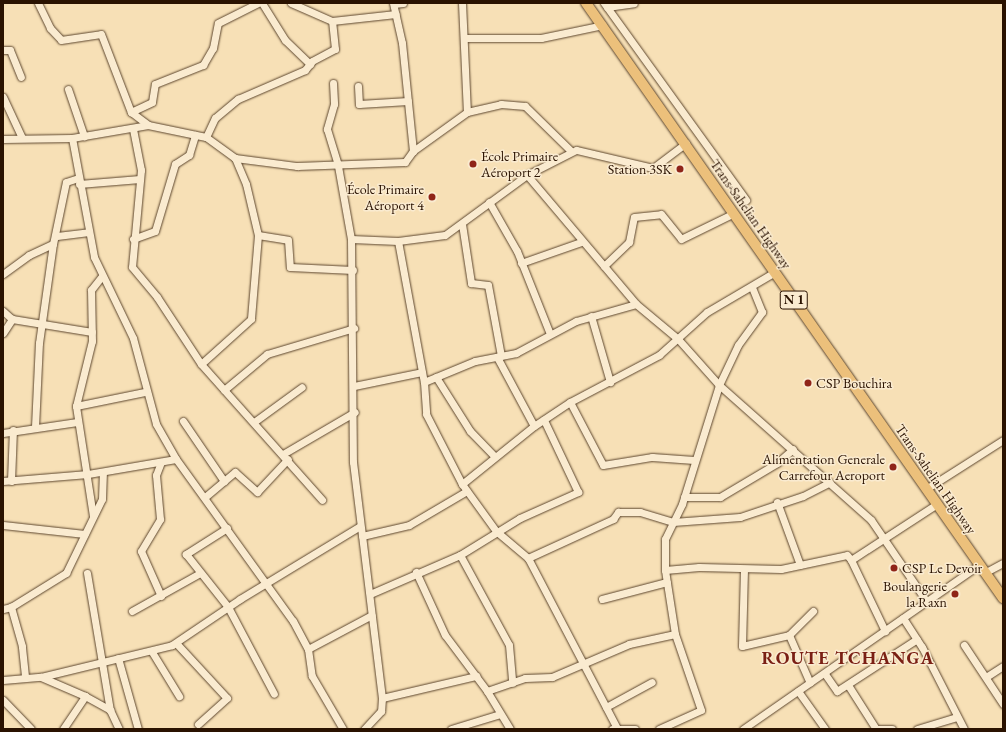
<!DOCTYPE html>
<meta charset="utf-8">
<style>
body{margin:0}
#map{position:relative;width:1006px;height:732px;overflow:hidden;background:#f7e0b6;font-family:"EB Garamond",serif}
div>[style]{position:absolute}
.roads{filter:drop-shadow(0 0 1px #5d462e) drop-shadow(0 0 1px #5d462e)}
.minor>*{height:7px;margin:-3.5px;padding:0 3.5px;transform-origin:3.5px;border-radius:3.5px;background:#faebd0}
.highway>*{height:10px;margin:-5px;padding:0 5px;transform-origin:5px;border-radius:5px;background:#ecc07b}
.dots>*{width:11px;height:11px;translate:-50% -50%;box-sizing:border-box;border:2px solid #faebd0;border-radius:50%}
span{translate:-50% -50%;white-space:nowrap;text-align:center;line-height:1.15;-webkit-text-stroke:3px #faebd0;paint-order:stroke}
.shield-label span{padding:1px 3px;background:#faebd0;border:1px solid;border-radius:3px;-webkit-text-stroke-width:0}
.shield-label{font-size:13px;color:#2a1200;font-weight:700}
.poi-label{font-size:14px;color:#2a1200}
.left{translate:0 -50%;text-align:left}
.right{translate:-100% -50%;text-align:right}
.street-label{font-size:14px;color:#2a1200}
.district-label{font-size:18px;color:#7a1f14;font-weight:700;letter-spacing:1px}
.frame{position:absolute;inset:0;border:4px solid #2a1200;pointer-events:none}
</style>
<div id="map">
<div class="roads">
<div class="minor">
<i style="left:38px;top:3px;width:28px;rotate:64deg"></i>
<i style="left:50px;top:28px;width:16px;rotate:47deg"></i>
<i style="left:61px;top:40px;width:40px;rotate:-8.5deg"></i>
<i style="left:101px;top:34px;width:84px;rotate:69deg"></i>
<i style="left:131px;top:112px;width:21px;rotate:37deg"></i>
<i style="left:262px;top:3px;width:44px;rotate:58.1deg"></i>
<i style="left:285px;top:40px;width:35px;rotate:44deg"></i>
<i style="left:291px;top:3px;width:45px;rotate:23.7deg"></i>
<i style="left:332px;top:21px;width:64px;rotate:-6.2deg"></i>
<i style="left:393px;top:3px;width:41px;rotate:77.3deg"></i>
<i style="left:402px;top:43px;width:109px;rotate:84.2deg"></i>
<i style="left:462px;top:3px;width:109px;rotate:87.4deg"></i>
<i style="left:604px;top:3px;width:243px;rotate:54.2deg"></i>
<i style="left:394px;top:4px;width:9px;rotate:-6deg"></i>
<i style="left:607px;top:7px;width:27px;rotate:-8deg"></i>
<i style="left:465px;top:38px;width:76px"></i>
<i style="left:541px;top:38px;width:63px;rotate:-11.8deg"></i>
<i style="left:3px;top:50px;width:7px"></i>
<i style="left:10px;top:50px;width:29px;rotate:68deg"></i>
<i style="left:333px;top:83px;width:21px;rotate:87deg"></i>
<i style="left:334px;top:104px;width:26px;rotate:106deg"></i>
<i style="left:327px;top:129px;width:39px;rotate:73deg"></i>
<i style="left:338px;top:166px;width:74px;rotate:79.9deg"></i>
<i style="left:351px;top:239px;width:223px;rotate:89.5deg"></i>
<i style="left:353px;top:462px;width:238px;rotate:83deg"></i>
<i style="left:382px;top:698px;width:13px;rotate:94deg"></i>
<i style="left:381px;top:711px;width:25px;rotate:133deg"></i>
<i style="left:358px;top:86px;width:18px;rotate:87deg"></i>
<i style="left:359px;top:104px;width:49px;rotate:-3.5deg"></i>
<i style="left:68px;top:89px;width:50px;rotate:71.2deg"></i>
<i style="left:3px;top:97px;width:45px;rotate:65.1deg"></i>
<i style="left:131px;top:112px;width:23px;rotate:-25deg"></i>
<i style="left:152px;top:102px;width:18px;rotate:-81deg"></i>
<i style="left:155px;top:84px;width:52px;rotate:-21.6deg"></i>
<i style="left:203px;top:65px;width:20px;rotate:-60deg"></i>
<i style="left:213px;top:48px;width:25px;rotate:-79deg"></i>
<i style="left:218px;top:23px;width:45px;rotate:-26.6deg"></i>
<i style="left:133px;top:129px;width:42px;rotate:79deg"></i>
<i style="left:141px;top:170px;width:97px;rotate:95.3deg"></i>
<i style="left:132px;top:267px;width:39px;rotate:50deg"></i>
<i style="left:157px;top:297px;width:80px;rotate:56.7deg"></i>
<i style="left:201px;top:364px;width:182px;rotate:48.3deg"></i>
<i style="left:206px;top:137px;width:21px;rotate:-65deg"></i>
<i style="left:215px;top:118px;width:30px;rotate:-40deg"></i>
<i style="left:238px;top:99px;width:73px;rotate:-23.4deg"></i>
<i style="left:305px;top:70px;width:11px;rotate:-52deg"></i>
<i style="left:312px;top:61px;width:26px;rotate:-28deg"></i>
<i style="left:335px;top:49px;width:28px;rotate:-96deg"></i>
<i style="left:72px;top:138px;width:121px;rotate:79.5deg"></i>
<i style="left:94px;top:257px;width:90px;rotate:64.3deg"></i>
<i style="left:133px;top:338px;width:89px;rotate:75deg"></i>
<i style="left:156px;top:424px;width:40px;rotate:60.3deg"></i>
<i style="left:176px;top:459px;width:200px;rotate:54.2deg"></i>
<i style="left:293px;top:621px;width:32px;rotate:62deg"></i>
<i style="left:308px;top:649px;width:27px;rotate:82deg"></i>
<i style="left:312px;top:676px;width:61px;rotate:59.7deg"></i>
<i style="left:3px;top:139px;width:69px;rotate:-0.8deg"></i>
<i style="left:72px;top:138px;width:77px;rotate:-9.7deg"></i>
<i style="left:148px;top:125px;width:59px;rotate:11.7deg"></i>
<i style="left:206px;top:137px;width:36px;rotate:36deg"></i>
<i style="left:235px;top:158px;width:28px;rotate:67deg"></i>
<i style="left:246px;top:184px;width:52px;rotate:76.8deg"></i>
<i style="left:258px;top:235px;width:84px;rotate:94.8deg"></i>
<i style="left:251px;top:319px;width:67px;rotate:138deg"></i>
<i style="left:686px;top:143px;width:41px;rotate:142.9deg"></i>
<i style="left:653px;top:168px;width:79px;rotate:-166.8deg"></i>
<i style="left:576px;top:150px;width:55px;rotate:153deg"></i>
<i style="left:527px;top:175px;width:169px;rotate:49.8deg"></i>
<i style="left:636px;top:304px;width:55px;rotate:39.8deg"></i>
<i style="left:678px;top:339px;width:62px;rotate:48.3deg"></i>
<i style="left:719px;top:385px;width:203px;rotate:41.6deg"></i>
<i style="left:871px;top:520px;width:99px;rotate:55.7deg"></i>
<i style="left:235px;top:158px;width:63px;rotate:7.4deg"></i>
<i style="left:297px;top:166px;width:108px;rotate:-2.1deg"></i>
<i style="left:405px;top:162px;width:14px;rotate:-54deg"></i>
<i style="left:413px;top:151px;width:67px;rotate:-35.8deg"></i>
<i style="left:467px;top:112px;width:35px;rotate:-13deg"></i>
<i style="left:501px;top:104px;width:24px;rotate:5deg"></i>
<i style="left:525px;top:106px;width:64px;rotate:44.4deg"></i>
<i style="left:79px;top:184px;width:61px;rotate:-4.7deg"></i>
<i style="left:489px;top:202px;width:56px;rotate:60.3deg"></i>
<i style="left:517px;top:251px;width:89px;rotate:68.3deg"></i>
<i style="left:462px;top:224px;width:60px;rotate:81.3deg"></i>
<i style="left:471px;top:283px;width:17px;rotate:7deg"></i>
<i style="left:488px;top:285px;width:72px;rotate:79.6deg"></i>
<i style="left:258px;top:235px;width:30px;rotate:9deg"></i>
<i style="left:288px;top:240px;width:27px;rotate:86deg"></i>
<i style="left:290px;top:267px;width:63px;rotate:2.7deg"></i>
<i style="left:57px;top:236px;width:32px;rotate:-7deg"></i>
<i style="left:133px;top:239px;width:23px;rotate:-20deg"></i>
<i style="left:155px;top:231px;width:70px;rotate:-73.4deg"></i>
<i style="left:175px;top:164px;width:17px;rotate:-33deg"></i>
<i style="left:189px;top:155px;width:21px;rotate:-73deg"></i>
<i style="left:351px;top:239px;width:47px;rotate:2.4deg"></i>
<i style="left:398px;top:241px;width:47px;rotate:-7.3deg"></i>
<i style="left:445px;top:235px;width:102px;rotate:-36.2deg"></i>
<i style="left:398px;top:241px;width:143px;rotate:79.6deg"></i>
<i style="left:424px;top:382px;width:32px;rotate:86deg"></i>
<i style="left:426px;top:414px;width:79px;rotate:62.8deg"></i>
<i style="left:462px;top:484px;width:58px;rotate:54.1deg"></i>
<i style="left:496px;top:531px;width:42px;rotate:40.2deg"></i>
<i style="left:528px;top:558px;width:192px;rotate:62.4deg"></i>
<i style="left:521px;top:263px;width:64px;rotate:-19.3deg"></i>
<i style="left:604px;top:266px;width:35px;rotate:-44deg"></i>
<i style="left:629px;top:242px;width:25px;rotate:-79deg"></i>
<i style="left:634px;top:217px;width:27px;rotate:-6deg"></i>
<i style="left:661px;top:214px;width:32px;rotate:51deg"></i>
<i style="left:681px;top:239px;width:59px;rotate:-26.1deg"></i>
<i style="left:3px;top:274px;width:32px;rotate:-36deg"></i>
<i style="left:29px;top:255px;width:26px;rotate:-25deg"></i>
<i style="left:3px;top:311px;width:12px;rotate:42deg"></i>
<i style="left:591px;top:316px;width:69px;rotate:73.9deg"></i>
<i style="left:3px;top:333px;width:17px;rotate:-57deg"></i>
<i style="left:12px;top:319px;width:81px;rotate:9.2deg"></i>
<i style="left:497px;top:357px;width:78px;rotate:61.8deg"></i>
<i style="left:436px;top:377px;width:64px;rotate:57.8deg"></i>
<i style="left:470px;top:431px;width:35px;rotate:46deg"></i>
<i style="left:424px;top:382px;width:55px;rotate:-22.4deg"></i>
<i style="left:475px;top:361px;width:42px;rotate:-11deg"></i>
<i style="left:516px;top:353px;width:68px;rotate:-28.1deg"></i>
<i style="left:576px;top:321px;width:62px;rotate:-15.8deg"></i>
<i style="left:354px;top:386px;width:69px;rotate:-11.6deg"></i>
<i style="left:224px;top:390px;width:56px;rotate:-39.9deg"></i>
<i style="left:267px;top:354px;width:91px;rotate:-16.6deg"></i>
<i style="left:570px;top:402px;width:71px;rotate:62.4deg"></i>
<i style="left:603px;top:465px;width:50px;rotate:-9.3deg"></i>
<i style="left:652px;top:457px;width:42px;rotate:4.1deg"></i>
<i style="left:76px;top:406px;width:70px;rotate:-11.5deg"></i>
<i style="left:183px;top:421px;width:73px;rotate:55.7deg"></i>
<i style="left:254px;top:422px;width:59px;rotate:-36.1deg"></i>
<i style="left:35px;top:427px;width:84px;rotate:-87.3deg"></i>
<i style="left:39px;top:343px;width:100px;rotate:-82deg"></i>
<i style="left:53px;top:244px;width:63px;rotate:-78.2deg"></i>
<i style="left:66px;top:182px;width:13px;rotate:-18deg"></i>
<i style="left:3px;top:433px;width:75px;rotate:-8.5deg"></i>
<i style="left:283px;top:454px;width:83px;rotate:-30.3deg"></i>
<i style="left:3px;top:481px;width:85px;rotate:-4.7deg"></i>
<i style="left:88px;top:474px;width:89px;rotate:-9.7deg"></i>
<i style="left:11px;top:481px;width:51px;rotate:-87.8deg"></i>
<i style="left:462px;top:484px;width:92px;rotate:-38.9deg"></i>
<i style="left:534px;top:426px;width:43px;rotate:-33.7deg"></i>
<i style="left:570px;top:402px;width:101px;rotate:-27.8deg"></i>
<i style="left:659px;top:355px;width:64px;rotate:-41.9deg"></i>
<i style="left:707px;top:312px;width:79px;rotate:-30.5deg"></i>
<i style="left:926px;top:489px;width:91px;rotate:-32.5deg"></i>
<i style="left:205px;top:497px;width:39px;rotate:-40deg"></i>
<i style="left:235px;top:472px;width:30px;rotate:42deg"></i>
<i style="left:257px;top:492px;width:45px;rotate:-46.8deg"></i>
<i style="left:684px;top:497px;width:36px"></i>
<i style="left:720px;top:497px;width:66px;rotate:-30.8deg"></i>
<i style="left:777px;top:463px;width:21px;rotate:-41deg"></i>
<i style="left:777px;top:502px;width:67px;rotate:69.9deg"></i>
<i style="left:93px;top:516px;width:111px;rotate:-98.8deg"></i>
<i style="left:76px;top:406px;width:67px;rotate:-76.2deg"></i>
<i style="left:92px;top:341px;width:51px;rotate:-91.1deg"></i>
<i style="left:91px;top:290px;width:18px;rotate:-52deg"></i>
<i style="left:3px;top:525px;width:82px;rotate:6.3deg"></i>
<i style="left:227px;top:528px;width:49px;rotate:147.6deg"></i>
<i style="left:186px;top:554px;width:68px;rotate:51.6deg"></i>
<i style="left:228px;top:607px;width:98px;rotate:62.1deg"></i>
<i style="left:362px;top:536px;width:48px;rotate:-13.2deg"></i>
<i style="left:409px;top:525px;width:67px;rotate:-30.4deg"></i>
<i style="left:460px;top:555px;width:102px;rotate:61.4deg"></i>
<i style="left:509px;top:645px;width:38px;rotate:85deg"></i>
<i style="left:528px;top:558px;width:94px;rotate:-24.6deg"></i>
<i style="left:613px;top:519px;width:9px;rotate:-54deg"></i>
<i style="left:618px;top:512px;width:22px"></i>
<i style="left:640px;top:512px;width:34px;rotate:17deg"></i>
<i style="left:673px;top:522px;width:67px;rotate:-4.3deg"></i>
<i style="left:740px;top:517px;width:66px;rotate:-18.4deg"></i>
<i style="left:803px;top:496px;width:30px;rotate:-27deg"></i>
<i style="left:851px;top:560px;width:79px;rotate:64.4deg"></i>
<i style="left:744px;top:569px;width:77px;rotate:91.5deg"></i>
<i style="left:742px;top:646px;width:48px;rotate:-13.2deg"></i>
<i style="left:789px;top:635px;width:34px;rotate:-45deg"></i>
<i style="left:665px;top:570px;width:34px;rotate:-5deg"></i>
<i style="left:699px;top:567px;width:82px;rotate:1.4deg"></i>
<i style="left:781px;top:569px;width:67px;rotate:-12deg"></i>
<i style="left:847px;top:555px;width:6px;rotate:51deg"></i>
<i style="left:851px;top:560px;width:103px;rotate:-33.1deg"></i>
<i style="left:416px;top:572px;width:69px;rotate:65.3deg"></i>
<i style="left:445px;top:635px;width:70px;rotate:53.1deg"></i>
<i style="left:487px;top:691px;width:44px;rotate:58.8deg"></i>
<i style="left:87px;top:573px;width:139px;rotate:80.5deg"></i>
<i style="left:984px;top:573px;width:21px;rotate:-28deg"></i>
<i style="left:370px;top:594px;width:98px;rotate:-23.4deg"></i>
<i style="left:460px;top:555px;width:70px;rotate:-31.7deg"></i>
<i style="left:520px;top:518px;width:64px;rotate:-24.1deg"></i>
<i style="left:578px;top:492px;width:80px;rotate:-115.3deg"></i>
<i style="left:161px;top:596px;width:49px;rotate:-114deg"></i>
<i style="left:141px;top:551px;width:37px;rotate:-59deg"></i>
<i style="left:160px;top:519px;width:44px;rotate:-95.2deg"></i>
<i style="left:156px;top:475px;width:14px;rotate:-69deg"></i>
<i style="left:602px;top:599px;width:67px;rotate:-14.7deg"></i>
<i style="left:3px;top:609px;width:8px;rotate:-14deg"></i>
<i style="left:132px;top:611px;width:78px;rotate:-29.2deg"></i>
<i style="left:903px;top:618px;width:35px;rotate:57deg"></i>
<i style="left:922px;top:647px;width:92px;rotate:62.9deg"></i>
<i style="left:789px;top:635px;width:52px;rotate:66.4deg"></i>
<i style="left:176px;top:643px;width:75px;rotate:47.2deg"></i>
<i style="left:227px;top:698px;width:39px;rotate:138deg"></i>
<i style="left:964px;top:645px;width:71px;rotate:56.5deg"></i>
<i style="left:308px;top:649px;width:72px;rotate:-28deg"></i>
<i style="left:152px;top:652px;width:52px;rotate:58.5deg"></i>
<i style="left:118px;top:658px;width:74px;rotate:74.3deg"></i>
<i style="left:825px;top:674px;width:21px;rotate:55deg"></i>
<i style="left:837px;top:691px;width:95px;rotate:-33deg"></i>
<i style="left:25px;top:676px;width:30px;rotate:-96deg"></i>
<i style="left:22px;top:646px;width:41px;rotate:-105.8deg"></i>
<i style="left:11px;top:607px;width:65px;rotate:-31.7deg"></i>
<i style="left:66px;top:573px;width:82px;rotate:-64.1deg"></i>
<i style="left:102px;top:499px;width:27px;rotate:-88deg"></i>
<i style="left:41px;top:677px;width:135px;rotate:-13.7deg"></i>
<i style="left:172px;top:645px;width:82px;rotate:-34.1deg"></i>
<i style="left:240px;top:599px;width:140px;rotate:-31.3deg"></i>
<i style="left:986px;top:677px;width:20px;rotate:-33deg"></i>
<i style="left:3px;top:680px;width:38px;rotate:-5deg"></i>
<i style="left:41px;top:677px;width:48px;rotate:23.4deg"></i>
<i style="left:85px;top:696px;width:29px;rotate:29deg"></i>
<i style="left:110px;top:710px;width:21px;rotate:65deg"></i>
<i style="left:848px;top:685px;width:52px;rotate:57.5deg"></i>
<i style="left:487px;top:691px;width:40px;rotate:-18.9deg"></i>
<i style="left:525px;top:678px;width:27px;rotate:-2deg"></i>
<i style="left:552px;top:677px;width:84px;rotate:-23.2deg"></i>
<i style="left:629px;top:644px;width:47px;rotate:-12.3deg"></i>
<i style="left:675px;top:634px;width:65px;rotate:-98.9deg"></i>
<i style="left:665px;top:570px;width:31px;rotate:-90deg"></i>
<i style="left:665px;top:539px;width:39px;rotate:-64deg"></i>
<i style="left:682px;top:504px;width:125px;rotate:-72.7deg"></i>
<i style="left:719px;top:385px;width:44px;rotate:-64.6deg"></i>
<i style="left:738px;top:345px;width:41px;rotate:-54deg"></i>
<i style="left:762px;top:312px;width:27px;rotate:-112deg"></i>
<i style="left:798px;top:691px;width:47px;rotate:54.6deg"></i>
<i style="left:382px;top:698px;width:97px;rotate:-13.2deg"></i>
<i style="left:3px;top:700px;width:40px;rotate:46deg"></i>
<i style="left:606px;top:707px;width:52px;rotate:-28.5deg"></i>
<i style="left:63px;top:729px;width:40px;rotate:-56deg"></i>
<i style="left:451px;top:729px;width:51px;rotate:-17deg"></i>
<i style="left:612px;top:729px;width:23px"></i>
<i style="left:659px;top:729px;width:46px;rotate:-24.3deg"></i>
<i style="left:701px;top:710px;width:80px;rotate:-108.9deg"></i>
<i style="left:743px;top:729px;width:287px;rotate:-34.8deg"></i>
<i style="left:877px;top:729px;width:15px"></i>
<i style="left:917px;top:729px;width:42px;rotate:-16.7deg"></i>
</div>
<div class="highway">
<i style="left:586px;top:3px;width:727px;rotate:54.98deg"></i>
</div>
</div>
<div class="dots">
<i style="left:473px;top:164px;background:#8f2418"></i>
<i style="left:680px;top:169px;background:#8f2418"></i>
<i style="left:432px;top:197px;background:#8f2418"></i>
<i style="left:808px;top:383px;background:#8f2418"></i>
<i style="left:893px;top:467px;background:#8f2418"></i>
<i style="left:894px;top:568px;background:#8f2418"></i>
<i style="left:955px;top:594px;background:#8f2418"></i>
</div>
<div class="shield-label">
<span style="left:794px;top:300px">N 1</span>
</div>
<div class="poi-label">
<span class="left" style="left:481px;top:164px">École Primaire<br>Aéroport 2</span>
<span class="right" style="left:672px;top:169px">Station 3SK</span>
<span class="right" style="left:424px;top:197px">École Primaire<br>Aéroport 4</span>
<span class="left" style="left:816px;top:383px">CSP Bouchira</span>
<span class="right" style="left:885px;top:467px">Alimentation Generale<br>Carrefour Aeroport</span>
<span class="left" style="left:902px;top:568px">CSP Le Devoir</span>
<span class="right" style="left:947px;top:594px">Boulangerie<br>la Raxn</span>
</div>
<div class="street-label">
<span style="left:751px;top:214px;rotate:55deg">Trans-Sahelian Highway</span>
<span style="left:936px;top:479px;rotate:55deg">Trans-Sahelian Highway</span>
</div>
<div class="district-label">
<span style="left:848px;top:658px">ROUTE TCHANGA</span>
</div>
<div class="frame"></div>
</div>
